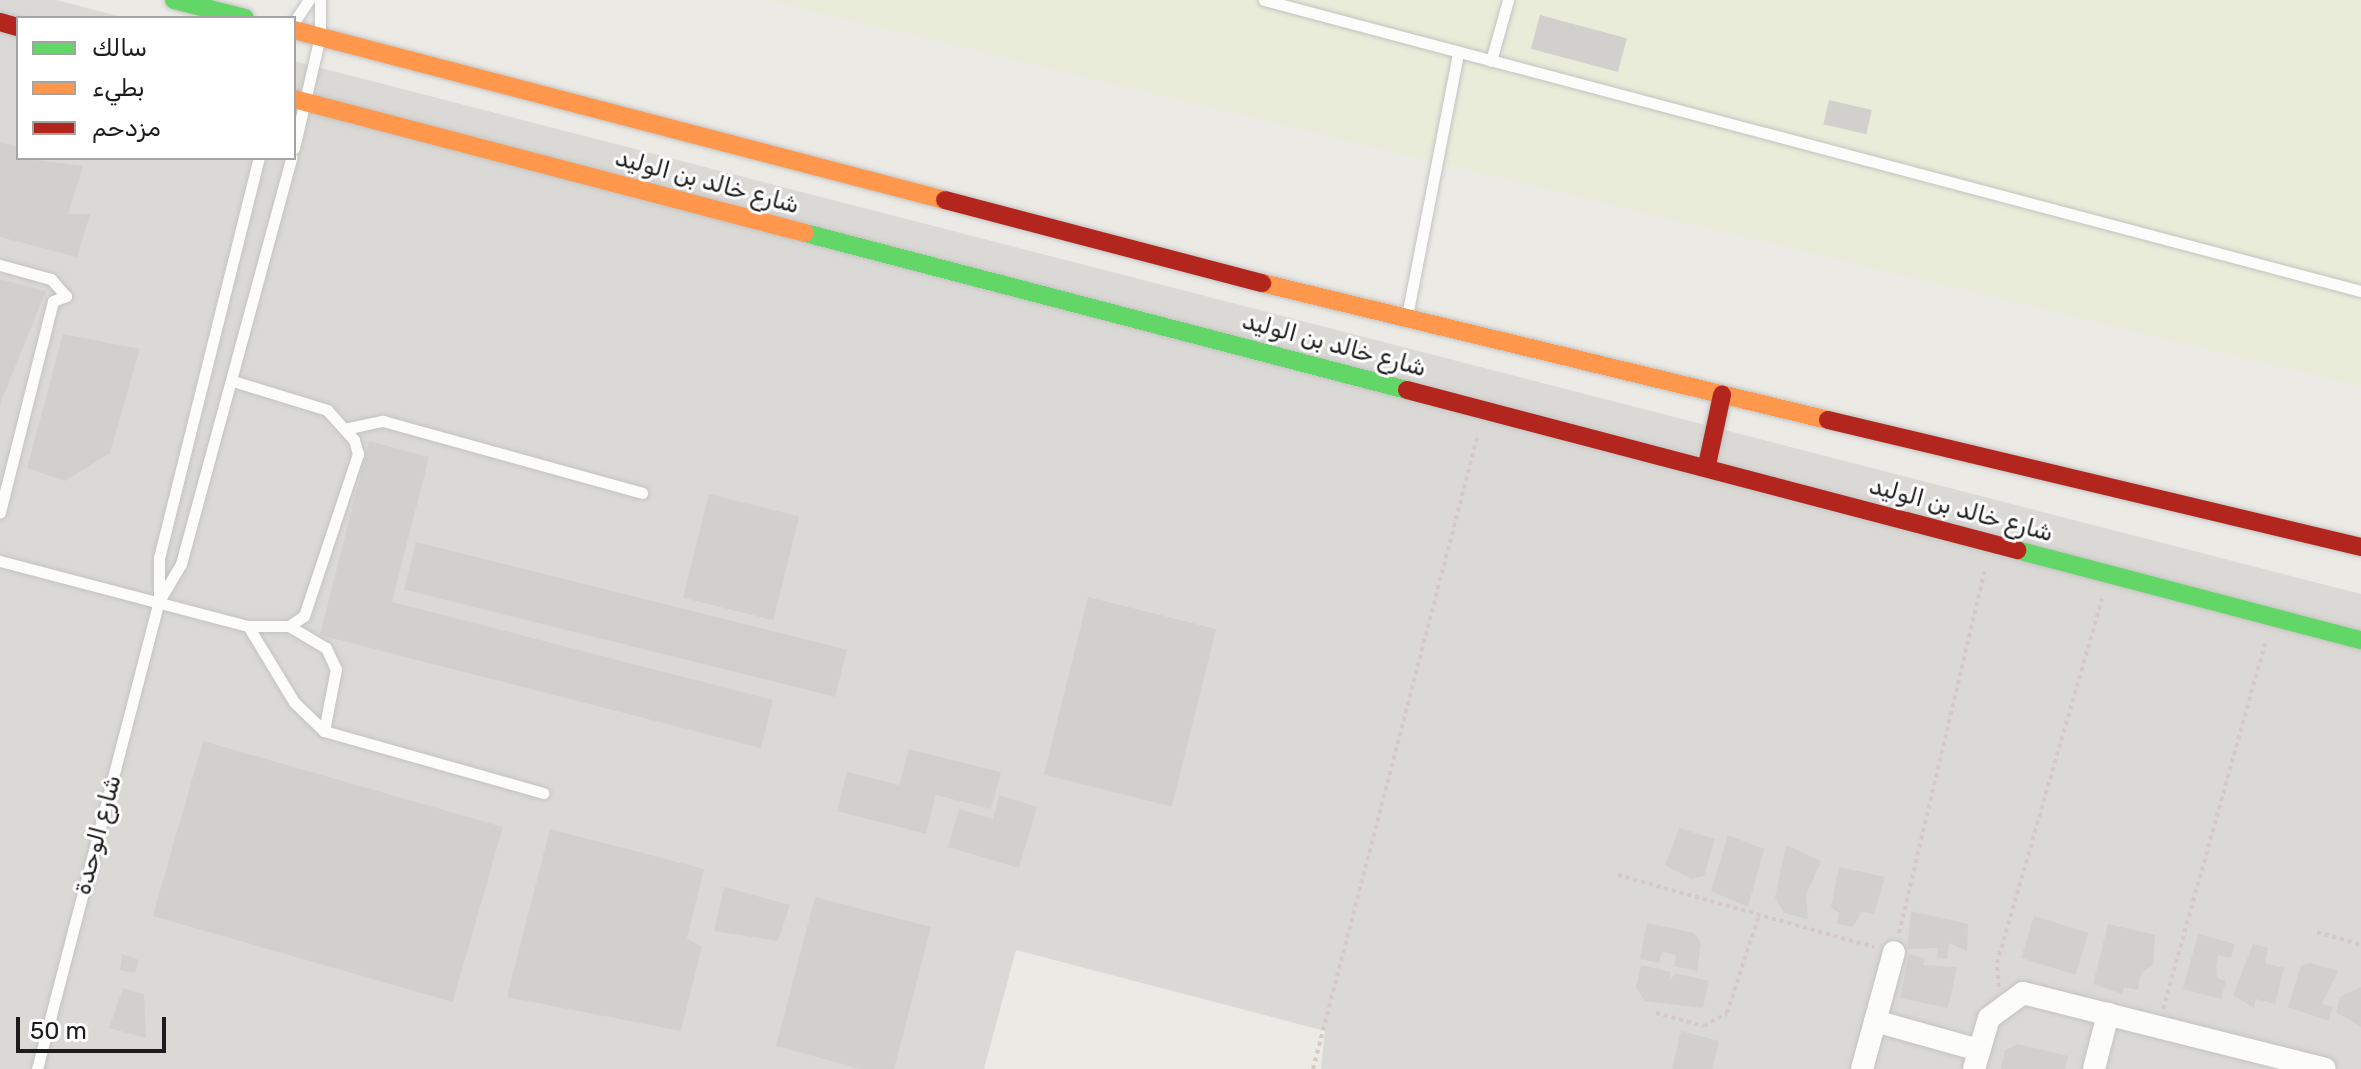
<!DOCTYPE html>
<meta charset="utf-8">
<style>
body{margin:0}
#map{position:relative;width:2361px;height:1069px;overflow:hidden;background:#ebeae5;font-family:Rubik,"Noto Sans Arabic",sans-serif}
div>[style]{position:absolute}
.residential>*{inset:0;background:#dad9d6}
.farmland>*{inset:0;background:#e9ecd8}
.building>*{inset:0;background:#d2d0cc;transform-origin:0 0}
.path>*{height:4px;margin-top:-2px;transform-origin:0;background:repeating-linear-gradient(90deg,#d5c9c5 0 4px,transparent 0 8px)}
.roads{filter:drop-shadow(0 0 2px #c3c3c1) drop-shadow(0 0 2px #c3c3c1)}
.lane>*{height:11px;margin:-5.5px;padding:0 5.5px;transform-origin:5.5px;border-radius:5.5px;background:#fcfcfb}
.street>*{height:22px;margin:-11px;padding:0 11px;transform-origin:11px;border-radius:11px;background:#fcfcfb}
.fast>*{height:18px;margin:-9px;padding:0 9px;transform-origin:9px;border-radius:9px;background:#63d668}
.slow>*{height:18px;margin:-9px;padding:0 9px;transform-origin:9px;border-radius:9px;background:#ff974d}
.jam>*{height:18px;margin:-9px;padding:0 9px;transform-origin:9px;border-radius:9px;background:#b3261e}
span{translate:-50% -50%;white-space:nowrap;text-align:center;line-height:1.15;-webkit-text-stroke:6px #fff;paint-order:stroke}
.street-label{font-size:24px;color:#1c1c1c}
.legend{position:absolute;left:16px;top:16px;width:280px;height:144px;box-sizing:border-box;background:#fff;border:2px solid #a4a4a4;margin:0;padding:10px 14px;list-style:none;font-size:24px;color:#1c1c1c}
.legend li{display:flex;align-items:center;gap:16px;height:40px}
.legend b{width:40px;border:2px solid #a4a4a4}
.scale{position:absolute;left:16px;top:1017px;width:150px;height:36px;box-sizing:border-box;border:4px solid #1c1c1c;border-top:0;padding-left:10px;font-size:24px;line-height:28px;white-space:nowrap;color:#1c1c1c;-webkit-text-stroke:6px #fff;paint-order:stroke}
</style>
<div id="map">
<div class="residential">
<i style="clip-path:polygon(0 0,56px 0,126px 18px,18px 18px,18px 158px,294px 158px,294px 61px,2361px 594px,2361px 1069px,1321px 1069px,1325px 1031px,1016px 950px,984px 1069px,0 1069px)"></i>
</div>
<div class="farmland">
<i style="clip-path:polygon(768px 0,2361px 0,2361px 386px)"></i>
</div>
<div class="building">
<i style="left:1540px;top:15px;width:90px;height:35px;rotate:15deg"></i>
<i style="left:1829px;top:100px;width:44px;height:25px;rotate:13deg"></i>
<i style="clip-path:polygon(0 142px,18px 147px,18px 158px,83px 166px,68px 214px,90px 214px,77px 257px,0 237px)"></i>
<i style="clip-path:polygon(0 279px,46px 291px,0 404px)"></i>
<i style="clip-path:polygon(63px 334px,140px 349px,110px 453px,65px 481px,27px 468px)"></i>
<i style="clip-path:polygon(369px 441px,429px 457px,392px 602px,773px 700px,761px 748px,320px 635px)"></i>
<i style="left:709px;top:494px;width:93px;height:107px;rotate:14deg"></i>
<i style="left:416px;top:542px;width:444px;height:49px;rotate:14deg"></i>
<i style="left:1088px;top:597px;width:132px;height:183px;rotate:14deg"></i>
<i style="left:203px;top:741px;width:312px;height:182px;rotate:16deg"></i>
<i style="clip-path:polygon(909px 749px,1001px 772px,991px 809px,936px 795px,926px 834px,837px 811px,847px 772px,899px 785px)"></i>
<i style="clip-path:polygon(999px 795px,1037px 807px,1019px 868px,948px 847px,959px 809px,993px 819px)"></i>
<i style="clip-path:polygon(1679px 828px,1715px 839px,1704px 876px,1691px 879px,1665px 865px)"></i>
<i style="clip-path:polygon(550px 829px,704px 869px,687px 938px,702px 947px,681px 1031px,507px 997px)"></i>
<i style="clip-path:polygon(1728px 835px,1764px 849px,1748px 907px,1711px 891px)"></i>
<i style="clip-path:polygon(1786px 845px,1821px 861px,1806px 895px,1808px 919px,1784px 913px,1775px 897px)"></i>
<i style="clip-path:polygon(1839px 867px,1885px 877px,1874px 914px,1862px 912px,1853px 927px,1837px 924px,1839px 913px,1831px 907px)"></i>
<i style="clip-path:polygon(724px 887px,790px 905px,778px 941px,714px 931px)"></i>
<i style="clip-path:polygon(815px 897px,931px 927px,894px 1069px,861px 1069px,776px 1046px)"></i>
<i style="clip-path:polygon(1911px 911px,1968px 924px,1967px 951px,1949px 943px,1947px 959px,1937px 957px,1938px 948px,1907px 949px)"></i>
<i style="left:2034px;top:916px;width:57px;height:44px;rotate:17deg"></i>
<i style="clip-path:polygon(1647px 923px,1694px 933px,1701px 942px,1697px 971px,1674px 966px,1676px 955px,1662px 952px,1659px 963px,1640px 959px)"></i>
<i style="clip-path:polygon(2108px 924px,2155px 935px,2153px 965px,2141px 973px,2138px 990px,2124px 987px,2122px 994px,2093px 984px)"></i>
<i style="clip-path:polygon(2198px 934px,2235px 944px,2231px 958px,2218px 955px,2216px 965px,2217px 978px,2226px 981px,2221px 999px,2183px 989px)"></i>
<i style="clip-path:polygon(2253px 944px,2268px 948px,2265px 963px,2284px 968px,2275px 1004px,2256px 999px,2254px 1008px,2233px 995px)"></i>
<i style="clip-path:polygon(122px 954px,139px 960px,135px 973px,120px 970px)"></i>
<i style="clip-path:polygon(1909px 954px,1925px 958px,1923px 965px,1957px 967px,1948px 1008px,1900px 998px)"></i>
<i style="clip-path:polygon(2310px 963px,2338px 971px,2322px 1004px,2332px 1007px,2329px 1021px,2288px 1007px,2301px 965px)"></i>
<i style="clip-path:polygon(1641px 965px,1671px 972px,1669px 982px,1675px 973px,1709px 981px,1703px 1008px,1645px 1001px,1636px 988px)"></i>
<i style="clip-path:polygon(2361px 987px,2361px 1027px,2336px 1012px,2340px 997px)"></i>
<i style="clip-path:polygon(123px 988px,144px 994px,146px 1038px,109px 1028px)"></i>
<i style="clip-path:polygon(1681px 1031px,1719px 1041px,1712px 1069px,1672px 1069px)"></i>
<i style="clip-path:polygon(2018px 1044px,2068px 1056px,2065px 1069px,2001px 1069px,2005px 1050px)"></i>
</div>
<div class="path">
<i style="left:1618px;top:875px;width:266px;rotate:15.7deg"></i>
<i style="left:2317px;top:932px;width:46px;rotate:16.5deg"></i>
<i style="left:1899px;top:933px;width:375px;rotate:-76.7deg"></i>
<i style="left:1999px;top:987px;width:24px;rotate:-95deg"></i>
<i style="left:1997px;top:963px;width:379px;rotate:-73.9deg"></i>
<i style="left:2163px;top:1009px;width:383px;rotate:-74.4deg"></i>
<i style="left:1656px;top:1013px;width:50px;rotate:15.2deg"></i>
<i style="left:1704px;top:1026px;width:26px;rotate:-29deg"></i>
<i style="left:1727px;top:1013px;width:103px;rotate:-71.9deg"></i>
<i style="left:1313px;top:1069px;width:656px;rotate:-75.43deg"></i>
</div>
<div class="roads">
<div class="lane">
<i style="left:1264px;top:0;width:1135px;rotate:14.86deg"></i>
<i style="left:294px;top:22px;width:27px;rotate:-56deg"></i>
<i style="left:1491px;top:61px;width:63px;rotate:-74.4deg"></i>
<i style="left:294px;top:148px;width:115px;rotate:-76.9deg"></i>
<i style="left:320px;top:36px;width:36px;rotate:-90deg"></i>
<i style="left:0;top:265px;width:53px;rotate:15.4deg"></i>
<i style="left:51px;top:279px;width:23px;rotate:49deg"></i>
<i style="left:66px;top:296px;width:14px;rotate:159deg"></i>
<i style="left:53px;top:301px;width:218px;rotate:104.1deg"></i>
<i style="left:1407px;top:316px;width:268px;rotate:-79deg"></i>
<i style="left:349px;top:428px;width:35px;rotate:-12deg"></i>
<i style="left:383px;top:421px;width:269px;rotate:15.5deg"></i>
<i style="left:0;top:561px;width:256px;rotate:14.7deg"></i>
<i style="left:248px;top:626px;width:41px"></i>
<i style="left:289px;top:626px;width:18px;rotate:-34deg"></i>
<i style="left:304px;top:616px;width:171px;rotate:-71.6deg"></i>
<i style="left:358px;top:454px;width:15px;rotate:-106deg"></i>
<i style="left:354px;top:440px;width:40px;rotate:-132deg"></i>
<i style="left:327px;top:410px;width:98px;rotate:-162.9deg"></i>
<i style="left:159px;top:601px;width:43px;rotate:-59.3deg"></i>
<i style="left:181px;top:564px;width:421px;rotate:-74.8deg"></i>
<i style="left:248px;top:626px;width:89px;rotate:58.8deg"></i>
<i style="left:294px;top:702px;width:42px;rotate:44deg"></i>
<i style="left:324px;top:731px;width:228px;rotate:15.8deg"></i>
<i style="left:289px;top:626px;width:43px;rotate:30.7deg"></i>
<i style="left:326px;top:648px;width:23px;rotate:65deg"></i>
<i style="left:336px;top:669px;width:63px;rotate:101deg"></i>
<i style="left:37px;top:1069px;width:484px;rotate:-75.4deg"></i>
<i style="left:159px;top:601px;width:43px;rotate:-90deg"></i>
<i style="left:159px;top:558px;width:412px;rotate:-76deg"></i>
</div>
<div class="street">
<i style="left:1875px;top:1021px;width:108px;rotate:15.6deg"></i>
<i style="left:1862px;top:1069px;width:121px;rotate:-74.7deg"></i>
<i style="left:1974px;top:1069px;width:53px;rotate:-73.6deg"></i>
<i style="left:1989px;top:1018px;width:42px;rotate:-36.3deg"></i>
<i style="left:2023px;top:993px;width:311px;rotate:14.1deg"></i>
<i style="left:2094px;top:1069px;width:57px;rotate:-75.7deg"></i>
</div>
<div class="fast">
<i style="left:174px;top:0;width:73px;rotate:14.2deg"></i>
<i style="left:805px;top:233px;width:622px;rotate:14.62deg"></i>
<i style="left:2017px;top:550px;width:356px;rotate:14.7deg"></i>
</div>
<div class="slow">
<i style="left:294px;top:30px;width:673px;rotate:14.64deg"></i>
<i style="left:294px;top:99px;width:528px;rotate:14.69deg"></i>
<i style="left:1262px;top:283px;width:582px;rotate:13.61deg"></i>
</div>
<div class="jam">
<i style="left:0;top:22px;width:19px;rotate:16deg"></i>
<i style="left:945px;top:200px;width:328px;rotate:14.7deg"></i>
<i style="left:1407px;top:390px;width:631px;rotate:14.7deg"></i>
<i style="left:1828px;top:420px;width:548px;rotate:13.4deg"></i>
<i style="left:1707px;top:465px;width:72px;rotate:-77.9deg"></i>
</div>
</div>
<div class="street-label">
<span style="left:707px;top:182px;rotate:15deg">شارع خالد بن الوليد</span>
<span style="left:1334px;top:345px;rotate:15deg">شارع خالد بن الوليد</span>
<span style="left:1961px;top:510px;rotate:15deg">شارع خالد بن الوليد</span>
<span style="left:98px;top:835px;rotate:-75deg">شارع الوحدة</span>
</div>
<ul class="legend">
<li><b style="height:10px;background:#63d668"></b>سالك</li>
<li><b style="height:10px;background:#ff974d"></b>بطيء</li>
<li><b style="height:10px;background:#b3261e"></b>مزدحم</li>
</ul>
<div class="scale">50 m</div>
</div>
